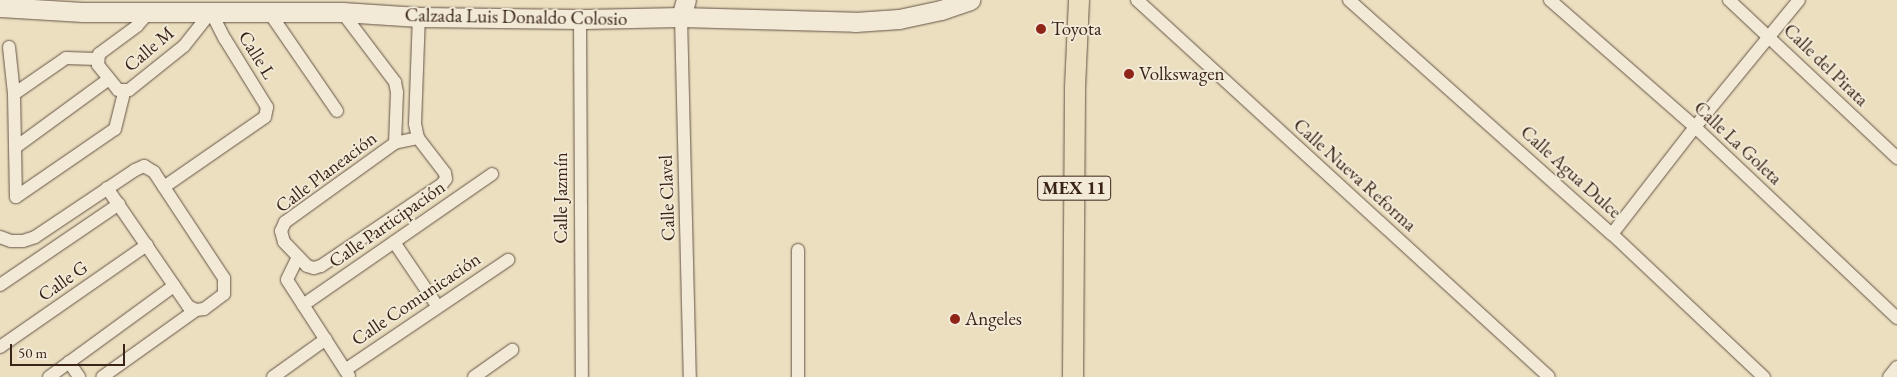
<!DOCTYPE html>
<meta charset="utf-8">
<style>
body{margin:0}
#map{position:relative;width:1897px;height:377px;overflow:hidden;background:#ebdfc0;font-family:"EB Garamond",serif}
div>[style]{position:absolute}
.roads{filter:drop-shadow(0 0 1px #665344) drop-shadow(0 0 1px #665344)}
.street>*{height:12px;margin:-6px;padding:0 6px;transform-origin:6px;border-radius:6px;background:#f2ead6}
.secondary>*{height:19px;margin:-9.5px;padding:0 9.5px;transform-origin:9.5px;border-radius:9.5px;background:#f2ead6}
.primary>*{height:20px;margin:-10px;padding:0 10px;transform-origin:10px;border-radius:10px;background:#ebdfc0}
.dots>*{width:14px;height:14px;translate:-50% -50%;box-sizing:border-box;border:2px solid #f2ead6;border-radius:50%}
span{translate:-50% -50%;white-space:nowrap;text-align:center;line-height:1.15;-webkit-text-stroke:4px #f2ead6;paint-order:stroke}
.shield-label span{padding:1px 4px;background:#f2ead6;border:1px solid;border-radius:4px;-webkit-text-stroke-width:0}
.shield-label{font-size:18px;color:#3a241a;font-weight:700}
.street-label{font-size:19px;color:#3a241a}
.poi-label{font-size:19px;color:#3a241a}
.left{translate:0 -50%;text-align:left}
.scale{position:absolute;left:10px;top:344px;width:115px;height:22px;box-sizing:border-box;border:2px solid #3a241a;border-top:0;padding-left:6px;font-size:15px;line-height:18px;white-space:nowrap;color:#3a241a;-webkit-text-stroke:4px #f2ead6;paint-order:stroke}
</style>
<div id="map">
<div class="roads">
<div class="street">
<i style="left:1137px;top:0;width:558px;rotate:42.46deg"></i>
<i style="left:1349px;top:0;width:352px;rotate:41.7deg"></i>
<i style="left:1612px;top:234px;width:209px;rotate:43.3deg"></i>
<i style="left:1550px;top:0;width:193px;rotate:41.2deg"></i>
<i style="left:1695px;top:127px;width:278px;rotate:43.4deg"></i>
<i style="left:1729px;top:0;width:231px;rotate:43.2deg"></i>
<i style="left:149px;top:12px;width:18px;rotate:131deg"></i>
<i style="left:137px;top:26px;width:47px;rotate:143.6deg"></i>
<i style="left:99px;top:54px;width:11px;rotate:95deg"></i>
<i style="left:98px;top:65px;width:32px;rotate:51deg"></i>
<i style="left:118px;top:90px;width:11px"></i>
<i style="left:129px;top:90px;width:70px;rotate:-38.7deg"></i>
<i style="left:184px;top:46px;width:43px;rotate:-51.5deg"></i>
<i style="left:211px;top:12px;width:30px;rotate:63deg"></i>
<i style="left:225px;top:39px;width:80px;rotate:58.3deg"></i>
<i style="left:267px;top:107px;width:10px;rotate:101deg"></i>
<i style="left:265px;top:117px;width:123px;rotate:145.3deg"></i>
<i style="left:269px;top:12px;width:120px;rotate:55.5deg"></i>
<i style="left:342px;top:12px;width:88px;rotate:52.9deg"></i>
<i style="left:395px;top:82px;width:10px;rotate:79deg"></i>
<i style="left:397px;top:92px;width:51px;rotate:92.2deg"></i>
<i style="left:681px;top:17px;width:360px;rotate:88.6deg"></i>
<i style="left:580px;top:19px;width:358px;rotate:89.7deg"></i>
<i style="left:9px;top:47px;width:47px;rotate:83.9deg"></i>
<i style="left:14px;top:94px;width:103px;rotate:88.9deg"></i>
<i style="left:14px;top:94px;width:63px;rotate:-34.7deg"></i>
<i style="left:66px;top:58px;width:31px;rotate:2deg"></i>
<i style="left:418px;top:138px;width:24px;rotate:168deg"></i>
<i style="left:395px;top:143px;width:135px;rotate:144.3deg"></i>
<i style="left:285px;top:222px;width:10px;rotate:114deg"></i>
<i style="left:281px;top:231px;width:11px;rotate:75deg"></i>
<i style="left:284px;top:242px;width:33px;rotate:46deg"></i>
<i style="left:307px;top:266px;width:7px;rotate:16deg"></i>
<i style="left:314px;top:268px;width:7px;rotate:-16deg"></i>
<i style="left:321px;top:266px;width:146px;rotate:-34.1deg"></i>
<i style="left:442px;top:184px;width:6px;rotate:-51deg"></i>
<i style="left:446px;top:179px;width:6px;rotate:-99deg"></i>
<i style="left:445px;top:173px;width:44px;rotate:-127.6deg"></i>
<i style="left:418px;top:138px;width:14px;rotate:-102deg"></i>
<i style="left:415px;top:124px;width:107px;rotate:-87.9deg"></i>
<i style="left:16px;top:147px;width:115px;rotate:-36.2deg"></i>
<i style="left:107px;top:188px;width:143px;rotate:55.5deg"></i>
<i style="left:188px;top:306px;width:9px;rotate:27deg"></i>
<i style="left:16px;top:197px;width:120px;rotate:-34.5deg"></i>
<i style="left:115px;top:129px;width:38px;rotate:-76deg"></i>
<i style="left:1612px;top:234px;width:135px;rotate:-52.2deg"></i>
<i style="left:1695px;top:127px;width:164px;rotate:-50.7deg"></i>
<i style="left:0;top:237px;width:12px;rotate:20deg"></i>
<i style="left:11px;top:241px;width:12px"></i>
<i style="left:23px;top:241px;width:13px;rotate:-18deg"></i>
<i style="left:35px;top:237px;width:120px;rotate:-33.8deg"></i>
<i style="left:135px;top:170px;width:10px;rotate:-24deg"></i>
<i style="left:144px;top:166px;width:12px;rotate:31deg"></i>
<i style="left:154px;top:172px;width:127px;rotate:56.6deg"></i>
<i style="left:224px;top:278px;width:16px;rotate:90deg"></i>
<i style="left:224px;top:294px;width:25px;rotate:143deg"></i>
<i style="left:204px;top:309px;width:8px;rotate:173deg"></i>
<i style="left:196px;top:310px;width:115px;rotate:144.5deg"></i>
<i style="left:394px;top:242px;width:78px;rotate:55.9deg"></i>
<i style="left:298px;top:257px;width:25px;rotate:116deg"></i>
<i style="left:287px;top:280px;width:114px;rotate:57.1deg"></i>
<i style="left:0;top:285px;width:144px;rotate:-34.2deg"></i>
<i style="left:303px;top:305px;width:230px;rotate:-34.7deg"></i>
<i style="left:0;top:347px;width:179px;rotate:-34.8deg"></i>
<i style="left:69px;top:362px;width:18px;rotate:56deg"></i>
<i style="left:345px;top:370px;width:197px;rotate:-34deg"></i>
<i style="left:49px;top:377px;width:155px;rotate:-36.1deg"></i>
<i style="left:273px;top:377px;width:65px;rotate:-35.6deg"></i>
<i style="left:474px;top:377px;width:47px;rotate:-35.4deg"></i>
<i style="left:798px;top:377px;width:127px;rotate:-90deg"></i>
<i style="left:1889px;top:377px;width:13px;rotate:-51deg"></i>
</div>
<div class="secondary">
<i style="left:0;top:7px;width:83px;rotate:3.4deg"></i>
<i style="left:83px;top:12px;width:259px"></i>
<i style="left:342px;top:12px;width:77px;rotate:3.7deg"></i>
<i style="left:419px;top:17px;width:161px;rotate:0.7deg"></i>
<i style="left:580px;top:19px;width:101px;rotate:-1.1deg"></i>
<i style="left:681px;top:17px;width:174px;rotate:1.6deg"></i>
<i style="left:855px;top:22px;width:44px;rotate:-3.9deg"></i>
<i style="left:899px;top:19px;width:43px;rotate:-12.1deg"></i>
<i style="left:941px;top:10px;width:31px;rotate:-19deg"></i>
<i style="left:681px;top:17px;width:18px;rotate:-74deg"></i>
</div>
<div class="primary">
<i style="left:1073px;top:377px;width:289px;rotate:-89.6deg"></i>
<i style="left:1075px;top:88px;width:88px;rotate:-87.4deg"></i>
</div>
</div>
<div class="dots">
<i style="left:1041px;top:29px;background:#8f2418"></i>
<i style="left:1129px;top:74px;background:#8f2418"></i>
<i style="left:955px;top:319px;background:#8f2418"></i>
</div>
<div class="shield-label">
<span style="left:1074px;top:188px">MEX 11</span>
</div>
<div class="street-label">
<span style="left:516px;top:17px;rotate:1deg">Calzada Luis Donaldo Colosio</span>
<span style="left:149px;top:49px;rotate:-40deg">Calle M</span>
<span style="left:257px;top:55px;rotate:58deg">Calle L</span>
<span style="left:1826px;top:65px;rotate:44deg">Calle del Pirata</span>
<span style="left:1738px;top:143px;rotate:43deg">Calle La Goleta</span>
<span style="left:326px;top:172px;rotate:-37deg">Calle Planeación</span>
<span style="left:1571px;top:172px;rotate:42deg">Calle Agua Dulce</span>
<span style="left:1355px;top:175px;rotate:42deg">Calle Nueva Reforma</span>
<span style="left:561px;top:198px;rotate:-90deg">Calle Jazmín</span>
<span style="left:667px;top:198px;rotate:-92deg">Calle Clavel</span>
<span style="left:387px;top:224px;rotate:-35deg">Calle Participación</span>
<span style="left:63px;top:281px;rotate:-35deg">Calle G</span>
<span style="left:416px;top:299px;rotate:-34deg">Calle Comunicación</span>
</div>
<div class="poi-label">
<span class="left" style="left:1051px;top:29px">Toyota</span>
<span class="left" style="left:1139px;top:74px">Volkswagen</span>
<span class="left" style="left:965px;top:319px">Angeles</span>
</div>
<div class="scale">50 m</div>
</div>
